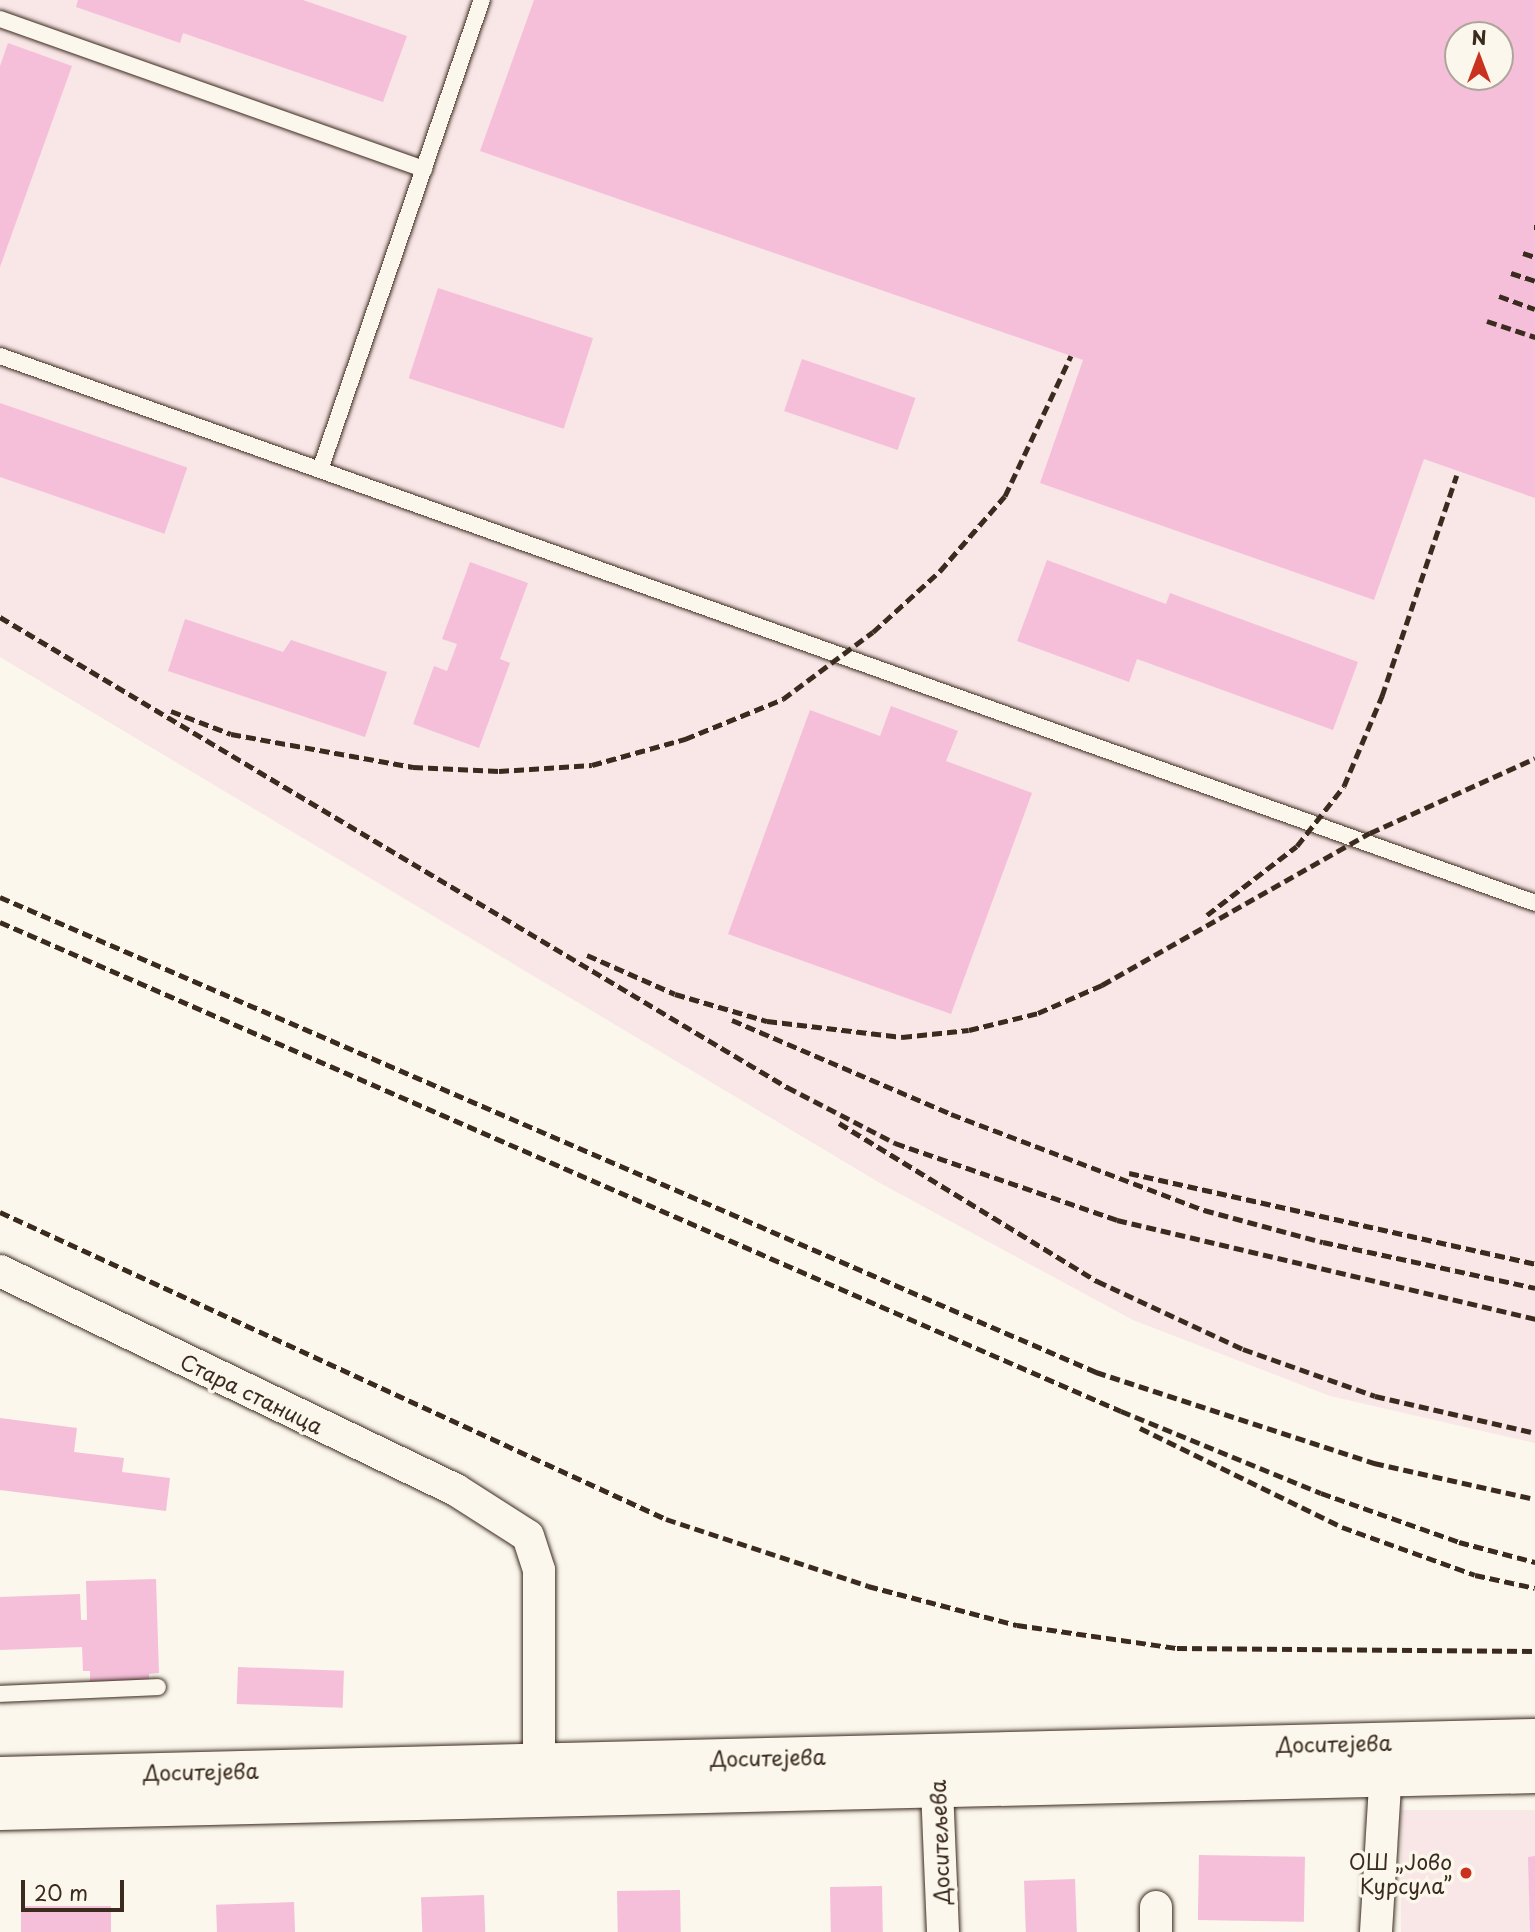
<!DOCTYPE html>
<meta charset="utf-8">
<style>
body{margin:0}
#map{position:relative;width:1535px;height:1932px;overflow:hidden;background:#fbf7ec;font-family:"Playpen Sans",sans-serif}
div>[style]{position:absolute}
.built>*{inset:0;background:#f9e6e7;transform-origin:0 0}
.building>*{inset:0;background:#f5bfda;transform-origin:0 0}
.roads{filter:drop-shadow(0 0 2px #3b2a1e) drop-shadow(0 0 2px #3b2a1e)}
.lane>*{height:16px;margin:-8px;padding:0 8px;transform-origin:8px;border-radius:8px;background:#fbf7ec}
.street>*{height:32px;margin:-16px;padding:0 16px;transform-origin:16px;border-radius:16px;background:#fbf7ec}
.primary>*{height:38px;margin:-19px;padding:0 19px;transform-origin:19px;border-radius:19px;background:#fbf7ec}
.rail>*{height:5px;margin-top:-2.5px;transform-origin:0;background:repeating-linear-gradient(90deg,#3b2a1e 0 10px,transparent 0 15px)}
.dots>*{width:19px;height:19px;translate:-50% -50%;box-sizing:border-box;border:4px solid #fbf7ec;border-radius:50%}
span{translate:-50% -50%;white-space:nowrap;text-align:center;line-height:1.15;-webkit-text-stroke:7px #fbf7ec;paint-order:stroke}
.street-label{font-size:21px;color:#3b2a1e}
.poi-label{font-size:21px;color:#3b2a1e}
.right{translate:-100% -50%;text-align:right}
.north{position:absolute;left:1444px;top:21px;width:70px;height:70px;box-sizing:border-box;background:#fbf7ec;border:2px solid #aea59a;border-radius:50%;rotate:0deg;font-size:19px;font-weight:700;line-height:28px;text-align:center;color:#3b2a1e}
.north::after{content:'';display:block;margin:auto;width:24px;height:32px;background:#c8321e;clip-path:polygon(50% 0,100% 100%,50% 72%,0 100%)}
.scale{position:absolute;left:21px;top:1880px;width:103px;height:32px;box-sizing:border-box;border:4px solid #3b2a1e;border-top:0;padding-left:9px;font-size:21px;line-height:24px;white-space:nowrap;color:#3b2a1e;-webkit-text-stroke:5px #fbf7ec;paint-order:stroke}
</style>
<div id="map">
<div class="built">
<i style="clip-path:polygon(evenodd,0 0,1535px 0,1535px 1443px,1330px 1396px,1133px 1320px,880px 1183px,0 657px,0 0,1458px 35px,1500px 35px,1500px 77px,1458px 77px,1458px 35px)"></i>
<i style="left:1535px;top:1810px;width:122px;height:134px;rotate:90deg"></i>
</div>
<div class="building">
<i style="clip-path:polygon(78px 0,303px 0,407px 36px,383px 102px,183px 33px,180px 43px,76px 7px)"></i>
<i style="clip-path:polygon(evenodd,534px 0,1535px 0,1535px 498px,1424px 459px,1374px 600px,1040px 483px,1083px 360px,480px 151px,534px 0,1458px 35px,1500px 35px,1500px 77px,1458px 77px,1458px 35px)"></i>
<i style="clip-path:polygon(8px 43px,72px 66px,0 267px,0 66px)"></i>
<i style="left:438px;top:288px;width:163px;height:95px;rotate:18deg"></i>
<i style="left:802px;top:359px;width:120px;height:55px;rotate:19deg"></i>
<i style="left:0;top:403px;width:198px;height:70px;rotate:19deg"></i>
<i style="clip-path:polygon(1047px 560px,1166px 604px,1170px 593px,1358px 662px,1333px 730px,1137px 659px,1129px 682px,1017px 641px)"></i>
<i style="clip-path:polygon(470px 562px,528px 583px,500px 659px,510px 663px,479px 748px,413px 724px,434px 666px,447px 671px,457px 644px,442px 639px)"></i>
<i style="clip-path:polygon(185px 619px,283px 652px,291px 640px,387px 672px,365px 737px,168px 671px)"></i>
<i style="clip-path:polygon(891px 706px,958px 731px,946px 761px,1032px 793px,951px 1014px,728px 934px,810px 710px,880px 736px)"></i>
<i style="clip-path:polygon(0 1418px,77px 1428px,74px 1452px,124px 1458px,122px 1472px,170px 1478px,166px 1511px,0 1490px)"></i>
<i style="clip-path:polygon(156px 1579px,159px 1673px,149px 1674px,149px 1681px,90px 1683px,90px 1671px,83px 1671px,82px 1647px,0 1650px,0 1597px,80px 1594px,81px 1620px,87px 1620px,86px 1581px)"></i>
<i style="left:238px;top:1667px;width:106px;height:37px;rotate:2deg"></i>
<i style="left:1199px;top:1855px;width:106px;height:65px;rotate:1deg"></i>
<i style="clip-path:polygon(1535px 1856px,1535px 1932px,1530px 1932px,1528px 1857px)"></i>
<i style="left:1075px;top:1879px;width:53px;height:51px;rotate:88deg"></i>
<i style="left:882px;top:1886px;width:46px;height:52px;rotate:89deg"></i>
<i style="left:680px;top:1890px;width:42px;height:63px;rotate:89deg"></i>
<i style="left:484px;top:1895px;width:37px;height:63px;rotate:88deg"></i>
<i style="left:294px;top:1902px;width:30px;height:78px;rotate:88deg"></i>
<i style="left:111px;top:1906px;width:26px;height:90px;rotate:90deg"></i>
</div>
<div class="roads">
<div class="lane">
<i style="left:0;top:19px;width:450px;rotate:19.5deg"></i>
<i style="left:0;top:356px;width:1630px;rotate:19.61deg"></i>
<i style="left:320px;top:470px;width:497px;rotate:-71deg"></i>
<i style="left:0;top:1694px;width:158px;rotate:-2.5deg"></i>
</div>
<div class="street">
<i style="left:0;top:1271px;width:506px;rotate:25.65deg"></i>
<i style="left:456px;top:1490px;width:85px;rotate:32.6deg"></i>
<i style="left:528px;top:1536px;width:36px;rotate:72deg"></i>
<i style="left:539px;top:1570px;width:193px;rotate:90deg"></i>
<i style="left:936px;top:1765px;width:167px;rotate:87.6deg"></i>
<i style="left:1156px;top:1932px;width:25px;rotate:-90deg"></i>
<i style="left:1376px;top:1932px;width:178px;rotate:-86.5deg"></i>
</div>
<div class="primary">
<i style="left:0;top:1776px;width:1535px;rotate:-1.42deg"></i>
<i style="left:0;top:1811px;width:1535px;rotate:-1.38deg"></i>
</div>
</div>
<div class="rail">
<i style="left:1534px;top:227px;width:1px"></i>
<i style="left:1523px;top:253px;width:13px;rotate:18deg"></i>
<i style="left:1511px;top:273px;width:25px;rotate:18deg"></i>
<i style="left:1499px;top:296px;width:38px;rotate:20deg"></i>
<i style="left:1487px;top:321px;width:51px;rotate:18.4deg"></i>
<i style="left:0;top:617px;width:917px;rotate:30.85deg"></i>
<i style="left:787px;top:1087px;width:122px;rotate:27.4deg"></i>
<i style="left:895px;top:1143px;width:235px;rotate:19.1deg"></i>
<i style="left:1117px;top:1220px;width:430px;rotate:13.3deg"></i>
<i style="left:171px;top:711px;width:64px;rotate:21deg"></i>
<i style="left:231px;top:734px;width:185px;rotate:10.3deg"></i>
<i style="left:413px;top:767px;width:86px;rotate:2.7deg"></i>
<i style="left:499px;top:771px;width:93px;rotate:-3.7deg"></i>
<i style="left:592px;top:765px;width:97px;rotate:-15.6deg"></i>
<i style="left:685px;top:739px;width:106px;rotate:-22.2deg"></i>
<i style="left:783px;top:699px;width:112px;rotate:-36.7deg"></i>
<i style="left:873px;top:632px;width:91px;rotate:-42.3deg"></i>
<i style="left:940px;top:571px;width:99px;rotate:-49.1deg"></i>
<i style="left:1005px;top:496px;width:155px;rotate:-64.8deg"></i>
<i style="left:0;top:897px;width:1195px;rotate:23.43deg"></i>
<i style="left:1096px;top:1372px;width:293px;rotate:18.1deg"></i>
<i style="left:1374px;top:1463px;width:165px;rotate:12.6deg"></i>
<i style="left:1207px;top:915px;width:113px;rotate:-37.5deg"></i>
<i style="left:1297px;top:846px;width:76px;rotate:-51.9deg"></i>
<i style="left:1344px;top:786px;width:98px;rotate:-67.1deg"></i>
<i style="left:1382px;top:696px;width:233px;rotate:-71.3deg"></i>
<i style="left:0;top:922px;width:1223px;rotate:23.57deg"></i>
<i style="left:1121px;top:1411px;width:216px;rotate:22.3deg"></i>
<i style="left:1321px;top:1493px;width:146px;rotate:19.5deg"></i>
<i style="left:1459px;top:1542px;width:79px;rotate:14.7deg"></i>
<i style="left:587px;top:955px;width:96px;rotate:23.9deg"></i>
<i style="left:675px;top:994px;width:96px;rotate:16.4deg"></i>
<i style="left:767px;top:1021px;width:136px;rotate:6.8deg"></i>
<i style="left:902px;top:1037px;width:67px;rotate:-6deg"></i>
<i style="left:969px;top:1030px;width:71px;rotate:-13.8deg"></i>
<i style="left:1038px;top:1013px;width:70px;rotate:-23.6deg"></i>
<i style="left:1102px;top:985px;width:308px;rotate:-29.6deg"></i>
<i style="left:1370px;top:833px;width:181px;rotate:-24.4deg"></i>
<i style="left:732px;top:1020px;width:238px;rotate:23.2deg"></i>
<i style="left:951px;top:1114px;width:271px;rotate:20.8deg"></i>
<i style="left:1204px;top:1210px;width:123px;rotate:15.1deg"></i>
<i style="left:1323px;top:1242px;width:217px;rotate:12.2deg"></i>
<i style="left:839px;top:1123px;width:303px;rotate:31.5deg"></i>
<i style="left:1097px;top:1281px;width:161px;rotate:25deg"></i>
<i style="left:1243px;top:1349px;width:140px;rotate:19.6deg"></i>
<i style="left:1375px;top:1396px;width:164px;rotate:13deg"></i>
<i style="left:1129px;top:1173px;width:416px;rotate:12.6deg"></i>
<i style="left:0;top:1212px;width:733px;rotate:24.75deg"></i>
<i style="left:666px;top:1519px;width:213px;rotate:18.3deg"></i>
<i style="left:868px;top:1586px;width:154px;rotate:14.7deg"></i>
<i style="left:1017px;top:1625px;width:162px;rotate:8.2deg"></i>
<i style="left:1177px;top:1648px;width:358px;rotate:0.5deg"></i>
<i style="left:1140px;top:1428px;width:225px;rotate:26.1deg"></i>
<i style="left:1342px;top:1527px;width:141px;rotate:19.8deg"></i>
<i style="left:1475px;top:1575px;width:61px;rotate:12.2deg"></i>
</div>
<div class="dots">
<i style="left:1466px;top:1873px;background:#c8321e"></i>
</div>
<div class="street-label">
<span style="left:252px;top:1393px;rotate:26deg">Стара станица</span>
<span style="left:1334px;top:1743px;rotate:-1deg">Доситејева</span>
<span style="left:768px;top:1757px;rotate:-1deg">Доситејева</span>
<span style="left:201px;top:1771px;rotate:-1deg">Доситејева</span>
<span style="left:939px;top:1842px;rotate:-92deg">Доситељева</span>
</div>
<div class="poi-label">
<span class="right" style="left:1452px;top:1873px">ОШ „Јово<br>Курсула”</span>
</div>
<div class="north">N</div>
<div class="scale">20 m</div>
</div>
